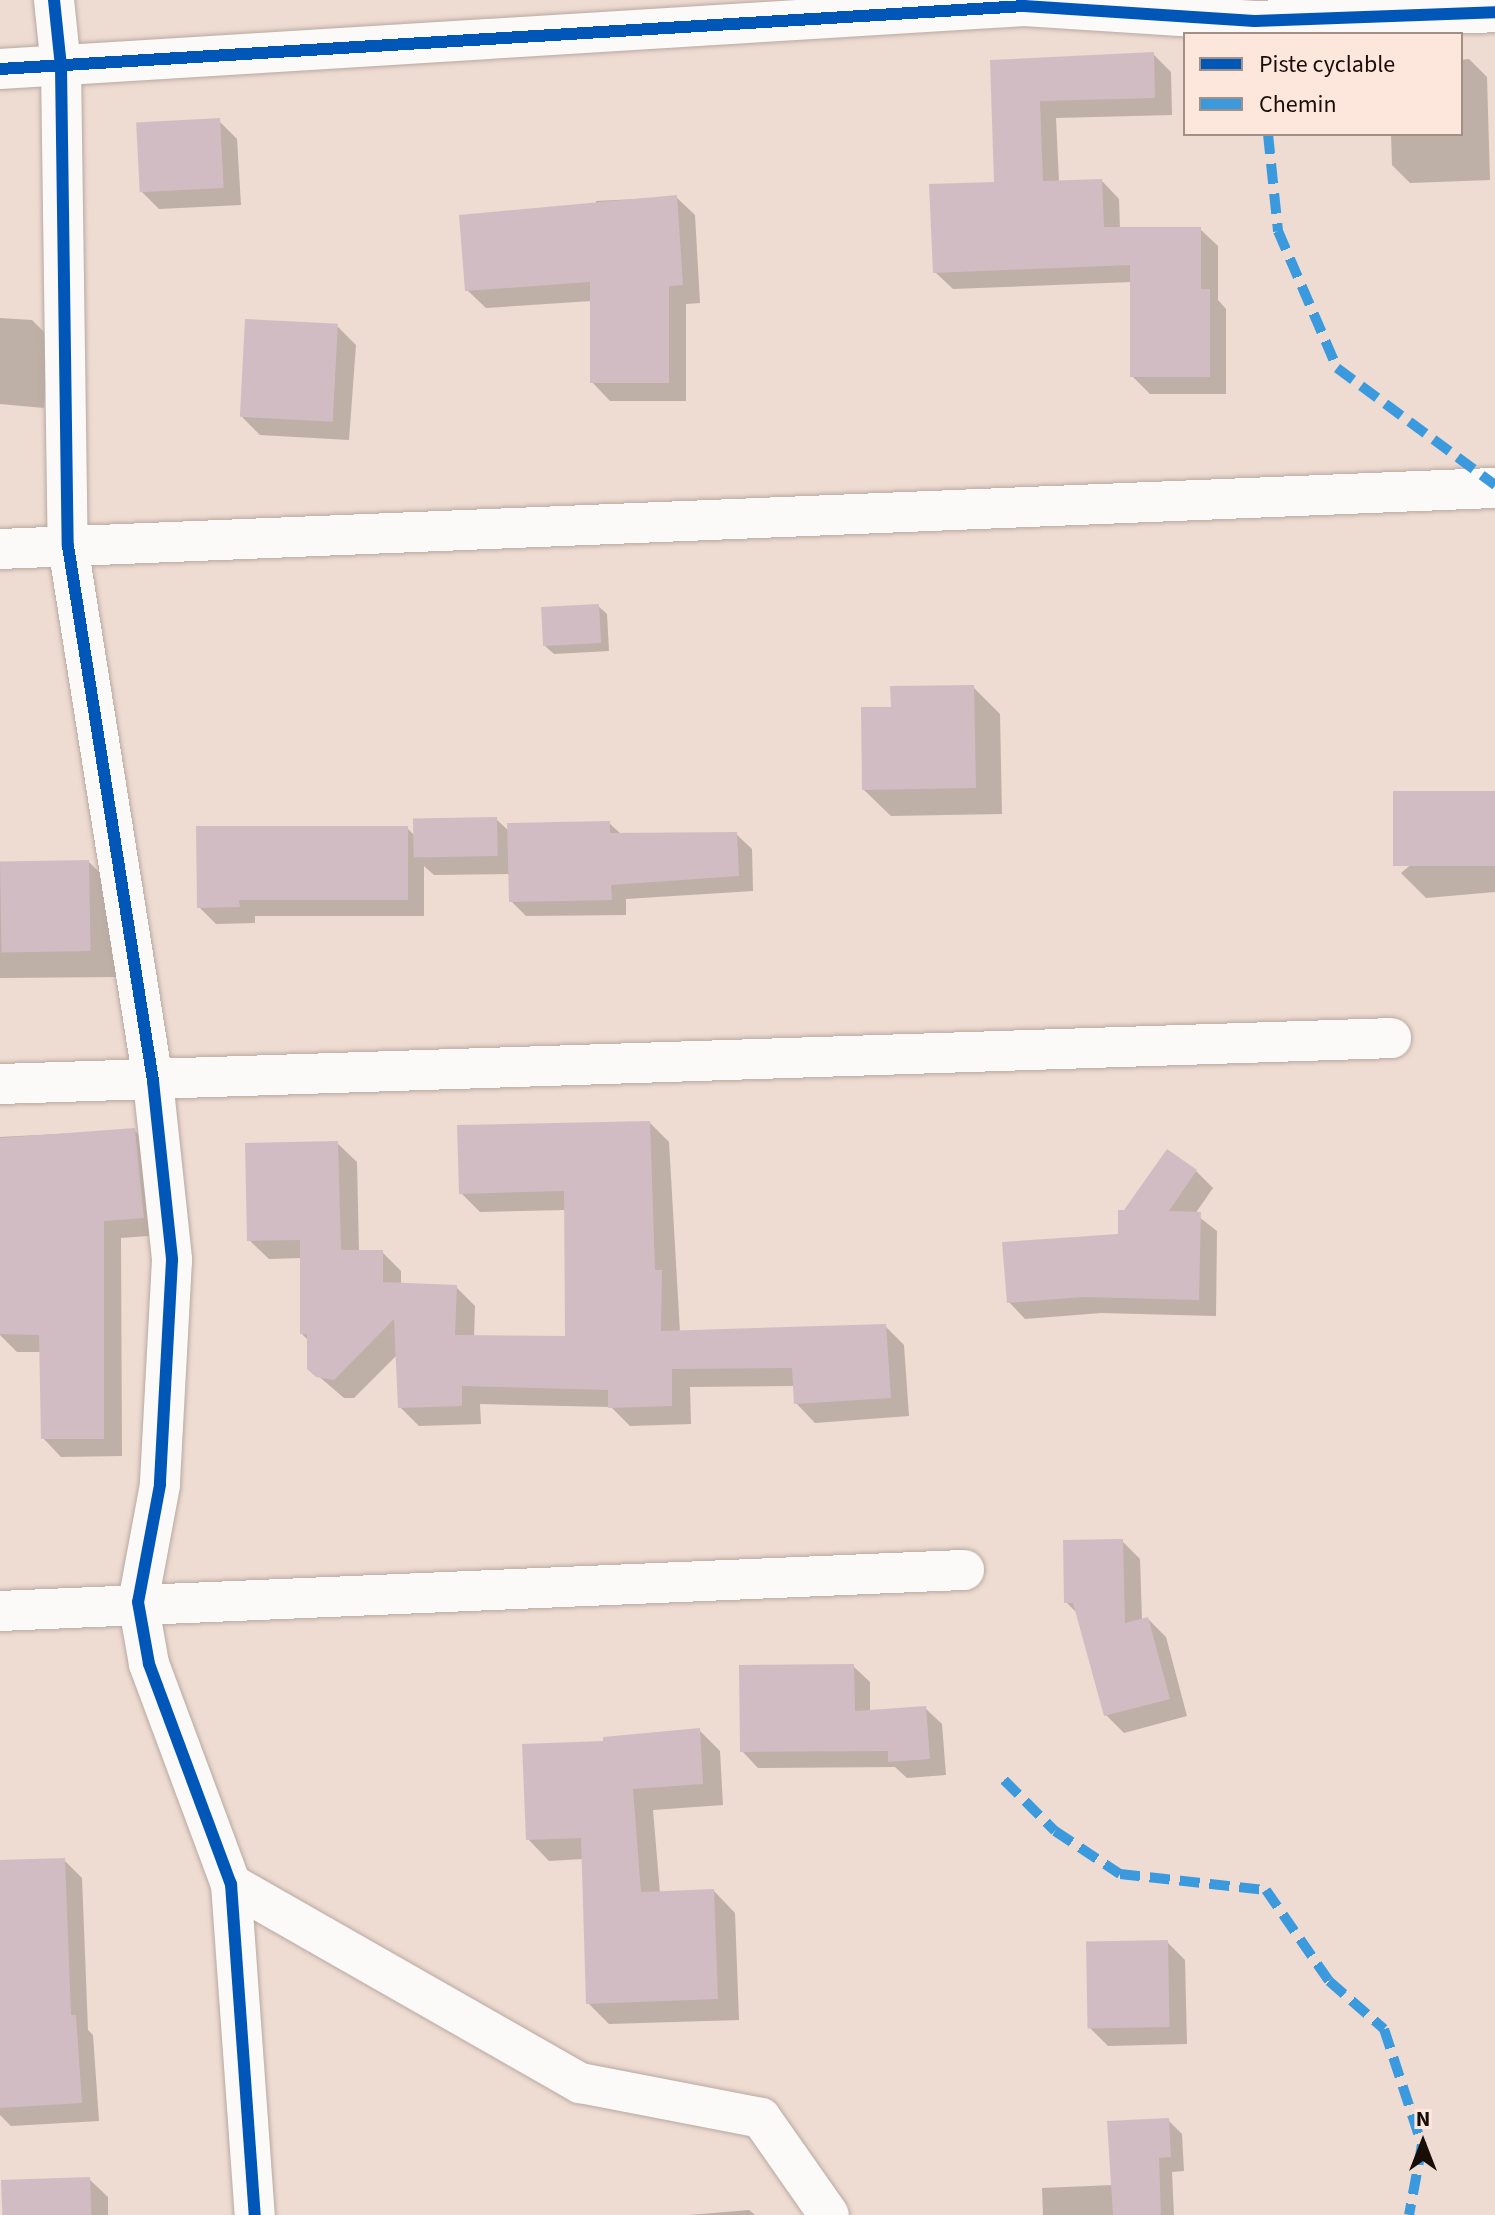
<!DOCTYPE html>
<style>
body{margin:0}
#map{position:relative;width:1495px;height:2215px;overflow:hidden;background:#eedbd1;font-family:"Source Sans 3",sans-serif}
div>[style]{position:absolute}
.shadow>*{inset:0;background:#0003}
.building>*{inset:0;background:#d2bcc4;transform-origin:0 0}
.roads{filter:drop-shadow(0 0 2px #b8a9a1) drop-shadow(0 0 2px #b8a9a1)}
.minor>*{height:40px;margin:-20px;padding:0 20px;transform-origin:20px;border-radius:20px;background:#fcfaf8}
.quiet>*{height:10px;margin-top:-5px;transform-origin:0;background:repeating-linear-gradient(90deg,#3b99dd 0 20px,transparent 0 30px)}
.cycleway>*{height:12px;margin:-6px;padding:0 6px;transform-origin:6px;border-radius:6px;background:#0057b8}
span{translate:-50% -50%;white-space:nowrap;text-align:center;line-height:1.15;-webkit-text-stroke:8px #fde7dc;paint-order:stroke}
.legend{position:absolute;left:1183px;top:32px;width:280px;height:104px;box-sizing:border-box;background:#fde7dc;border:2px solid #a29087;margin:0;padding:10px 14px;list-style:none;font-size:24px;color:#190d07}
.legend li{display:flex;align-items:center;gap:16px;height:40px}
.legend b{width:40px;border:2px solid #a29087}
.north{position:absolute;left:1383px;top:2103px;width:80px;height:80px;-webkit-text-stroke:6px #fde7dc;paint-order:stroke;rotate:0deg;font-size:22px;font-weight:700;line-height:32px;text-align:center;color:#190d07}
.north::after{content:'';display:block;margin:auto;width:28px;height:36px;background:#190d07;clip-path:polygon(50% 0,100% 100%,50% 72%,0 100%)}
</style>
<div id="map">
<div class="shadow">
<i style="clip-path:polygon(1154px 55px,1171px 72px,1172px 115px,1056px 118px,1059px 182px,1102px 181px,1119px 199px,1120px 229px,1200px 229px,1218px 246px,1218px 300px,1226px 309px,1226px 394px,1150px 394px,1132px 376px,1132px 282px,953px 289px,935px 272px,996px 184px,992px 62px)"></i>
<i style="clip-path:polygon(1469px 59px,1487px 77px,1490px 180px,1410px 183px,1392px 165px,1391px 134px,1461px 134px,1461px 60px)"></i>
<i style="clip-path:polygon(219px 121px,237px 139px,241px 205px,159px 209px,141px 191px)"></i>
<i style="clip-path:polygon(676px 197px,695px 215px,700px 303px,686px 304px,686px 401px,610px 401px,592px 382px,592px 301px,486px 308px,467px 290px,596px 207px,596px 201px)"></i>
<i style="clip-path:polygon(0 318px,32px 320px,50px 338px,44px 408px,0 404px)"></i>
<i style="clip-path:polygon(337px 326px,356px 345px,349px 440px,260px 435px,242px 417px)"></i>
<i style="clip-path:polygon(598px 606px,607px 614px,609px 651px,554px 654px,545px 646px)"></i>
<i style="clip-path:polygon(973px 687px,1000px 714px,1002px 814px,891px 816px,864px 790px,893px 709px)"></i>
<i style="clip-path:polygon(1495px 793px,1495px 892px,1426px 898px,1401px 873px)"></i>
<i style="clip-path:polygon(496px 819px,510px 832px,609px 823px,621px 834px,736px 834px,752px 849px,753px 891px,626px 899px,626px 915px,526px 916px,511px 901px,510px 874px,434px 875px,424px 866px,424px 916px,255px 916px,255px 923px,216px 924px,199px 907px,407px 828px,415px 836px)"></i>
<i style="clip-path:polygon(89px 862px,115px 888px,117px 977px,0 978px,0 863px)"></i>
<i style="clip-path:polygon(650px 1123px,669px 1142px,680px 1332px,885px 1326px,904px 1345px,909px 1416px,815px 1423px,796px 1403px,795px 1386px,690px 1387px,691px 1424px,630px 1426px,611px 1407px,480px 1404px,481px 1424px,419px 1426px,400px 1407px,398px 1354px,354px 1398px,344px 1398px,309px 1368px,309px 1341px,302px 1334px,302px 1258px,269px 1259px,249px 1240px,337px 1143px,357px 1162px,359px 1252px,382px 1252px,401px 1271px,401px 1285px,456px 1287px,475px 1306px,474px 1337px,567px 1338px,566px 1210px,480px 1212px,461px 1193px)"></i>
<i style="clip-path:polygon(134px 1130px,152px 1148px,162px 1235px,121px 1238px,122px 1456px,61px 1457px,43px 1438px,42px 1352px,17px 1352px,0 1335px,0 1137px)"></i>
<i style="clip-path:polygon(1196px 1171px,1213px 1188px,1195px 1214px,1217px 1231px,1216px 1316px,1101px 1313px,1025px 1319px,1009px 1302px,1120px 1235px)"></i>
<i style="clip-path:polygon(1122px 1541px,1140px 1559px,1142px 1620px,1148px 1619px,1166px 1637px,1187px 1716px,1124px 1733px,1106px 1715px,1078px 1614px,1066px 1602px)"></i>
<i style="clip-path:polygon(853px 1666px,870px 1682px,870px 1712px,925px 1708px,942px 1724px,946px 1775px,907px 1778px,895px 1767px,758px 1768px,742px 1751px)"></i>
<i style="clip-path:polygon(699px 1730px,720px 1751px,723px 1805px,653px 1810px,660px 1893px,714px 1891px,735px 1913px,739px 2020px,609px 2024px,588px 2003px,583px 1859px,549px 1861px,528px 1839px,605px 1743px)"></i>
<i style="clip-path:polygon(64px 1860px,82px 1878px,88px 2030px,93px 2035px,99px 2121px,11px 2126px,0 2115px,0 1862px)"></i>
<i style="clip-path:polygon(1167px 1942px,1185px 1960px,1187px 2044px,1108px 2046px,1090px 2028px)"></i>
<i style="clip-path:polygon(1168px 2120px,1182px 2134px,1184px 2171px,1172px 2172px,1174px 2215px,1043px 2215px,1042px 2188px,1113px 2185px)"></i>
<i style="clip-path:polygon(89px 2179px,108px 2197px,108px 2215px,3px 2215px)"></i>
<i style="clip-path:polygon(749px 2210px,755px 2215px,689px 2215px)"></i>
</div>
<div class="building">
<i style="clip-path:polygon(1154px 52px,1155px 98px,1040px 101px,1043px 181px,1102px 179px,1104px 227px,1201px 227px,1201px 289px,1210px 289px,1210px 377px,1130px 377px,1130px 265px,933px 273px,929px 184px,994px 182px,990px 60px)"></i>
<i style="left:220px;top:118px;width:70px;height:84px;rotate:87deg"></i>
<i style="clip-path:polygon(677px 195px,683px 285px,669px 286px,669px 383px,590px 383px,590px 282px,465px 291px,459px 215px)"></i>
<i style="left:245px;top:319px;width:93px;height:98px;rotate:3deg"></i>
<i style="left:599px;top:604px;width:39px;height:58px;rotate:87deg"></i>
<i style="clip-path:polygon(974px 685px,976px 788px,862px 790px,861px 707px,891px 707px,890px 686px)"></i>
<i style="left:1495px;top:791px;width:75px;height:102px;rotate:90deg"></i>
<i style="left:497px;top:817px;width:39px;height:84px;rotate:89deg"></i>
<i style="clip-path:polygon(610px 821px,610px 833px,737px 832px,739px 876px,611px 885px,612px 900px,509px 902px,507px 823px)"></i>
<i style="clip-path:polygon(196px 826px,408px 826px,408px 900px,239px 900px,240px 907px,197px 908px)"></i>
<i style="left:89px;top:860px;width:91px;height:89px;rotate:89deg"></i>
<i style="clip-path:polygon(650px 1121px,655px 1270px,662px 1270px,661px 1331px,886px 1324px,891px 1398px,794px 1404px,792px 1368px,672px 1369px,672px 1406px,608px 1408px,608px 1390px,462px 1386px,462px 1406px,398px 1408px,394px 1319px,334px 1380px,316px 1377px,307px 1369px,307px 1334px,300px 1334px,300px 1240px,247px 1241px,245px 1143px,338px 1141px,341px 1250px,383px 1250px,383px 1282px,457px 1285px,455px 1335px,565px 1336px,564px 1191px,459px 1194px,457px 1125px)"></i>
<i style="clip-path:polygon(135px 1128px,144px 1218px,104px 1221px,104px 1439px,41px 1439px,39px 1335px,0 1334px,0 1138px)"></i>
<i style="clip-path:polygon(1167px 1149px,1197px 1170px,1169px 1211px,1201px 1212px,1199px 1300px,1083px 1297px,1007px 1303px,1002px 1242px,1118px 1234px,1118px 1210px,1124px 1210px)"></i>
<i style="clip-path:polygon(1123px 1539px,1125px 1623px,1148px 1617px,1170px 1699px,1104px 1716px,1073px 1603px,1064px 1603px,1063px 1540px)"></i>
<i style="clip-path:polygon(854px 1664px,855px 1711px,926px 1706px,930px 1759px,888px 1762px,888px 1751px,740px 1752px,739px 1665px)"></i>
<i style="clip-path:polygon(700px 1728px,703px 1784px,633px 1789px,641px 1892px,714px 1889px,718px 1999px,586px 2004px,581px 1838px,526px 1840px,522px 1744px,603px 1741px,603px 1737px)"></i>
<i style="clip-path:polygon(65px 1858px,71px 2015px,76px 2015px,82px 2103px,0 2108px,0 1860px)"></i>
<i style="left:1168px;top:1940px;width:87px;height:82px;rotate:89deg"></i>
<i style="clip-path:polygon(1169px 2118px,1171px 2157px,1159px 2158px,1161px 2215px,1113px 2215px,1107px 2121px)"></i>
<i style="left:90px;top:2177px;width:38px;height:89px;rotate:88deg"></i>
</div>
<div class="roads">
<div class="minor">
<i style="left:54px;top:0;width:67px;rotate:84deg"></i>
<i style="left:61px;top:67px;width:479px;rotate:89.2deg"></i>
<i style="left:68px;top:546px;width:542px;rotate:80.97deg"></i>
<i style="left:153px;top:1081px;width:180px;rotate:83.9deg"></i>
<i style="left:172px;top:1260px;width:225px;rotate:93.1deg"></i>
<i style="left:160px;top:1485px;width:119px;rotate:100.6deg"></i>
<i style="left:138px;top:1602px;width:63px;rotate:79.9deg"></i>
<i style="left:149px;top:1664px;width:235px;rotate:69.6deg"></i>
<i style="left:231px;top:1884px;width:332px;rotate:85.9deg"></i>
<i style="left:0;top:69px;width:1026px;rotate:-3.52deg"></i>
<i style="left:1024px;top:6px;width:231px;rotate:3.7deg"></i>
<i style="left:1255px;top:21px;width:240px;rotate:-2.1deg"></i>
<i style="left:0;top:549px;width:1496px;rotate:-2.34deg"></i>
<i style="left:0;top:1084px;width:1392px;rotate:-1.89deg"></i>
<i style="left:0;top:1611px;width:965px;rotate:-2.44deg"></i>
<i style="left:231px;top:1884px;width:402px;rotate:29.7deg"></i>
<i style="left:580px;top:2083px;width:184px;rotate:10.9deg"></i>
<i style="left:761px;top:2118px;width:118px;rotate:55deg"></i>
</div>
</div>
<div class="quiet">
<i style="left:1268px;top:134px;width:98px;rotate:84.1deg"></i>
<i style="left:1278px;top:231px;width:149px;rotate:66.7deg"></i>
<i style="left:1337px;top:368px;width:197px;rotate:36.5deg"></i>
<i style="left:1004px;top:1780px;width:72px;rotate:45deg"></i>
<i style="left:1055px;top:1831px;width:78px;rotate:33.5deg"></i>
<i style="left:1120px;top:1874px;width:147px;rotate:6.3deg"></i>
<i style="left:1266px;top:1890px;width:111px;rotate:55.3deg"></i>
<i style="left:1329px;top:1981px;width:73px;rotate:41.1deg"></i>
<i style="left:1384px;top:2029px;width:122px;rotate:71.9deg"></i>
<i style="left:1422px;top:2145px;width:71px;rotate:100.5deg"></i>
</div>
<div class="cycleway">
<i style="left:54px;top:0;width:67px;rotate:84deg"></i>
<i style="left:61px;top:67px;width:479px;rotate:89.2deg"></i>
<i style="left:68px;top:546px;width:542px;rotate:80.97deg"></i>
<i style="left:153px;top:1081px;width:180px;rotate:83.9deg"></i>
<i style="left:172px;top:1260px;width:225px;rotate:93.1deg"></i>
<i style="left:160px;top:1485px;width:119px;rotate:100.6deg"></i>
<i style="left:138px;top:1602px;width:63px;rotate:79.9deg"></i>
<i style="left:149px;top:1664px;width:235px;rotate:69.6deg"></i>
<i style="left:231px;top:1884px;width:332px;rotate:85.9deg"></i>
<i style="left:0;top:69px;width:1026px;rotate:-3.52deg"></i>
<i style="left:1024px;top:6px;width:231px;rotate:3.7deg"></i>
<i style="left:1255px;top:21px;width:240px;rotate:-2.1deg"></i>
</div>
<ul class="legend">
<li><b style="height:10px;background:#0057b8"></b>Piste cyclable</li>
<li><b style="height:10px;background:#3b99dd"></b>Chemin</li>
</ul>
<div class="north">N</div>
</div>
